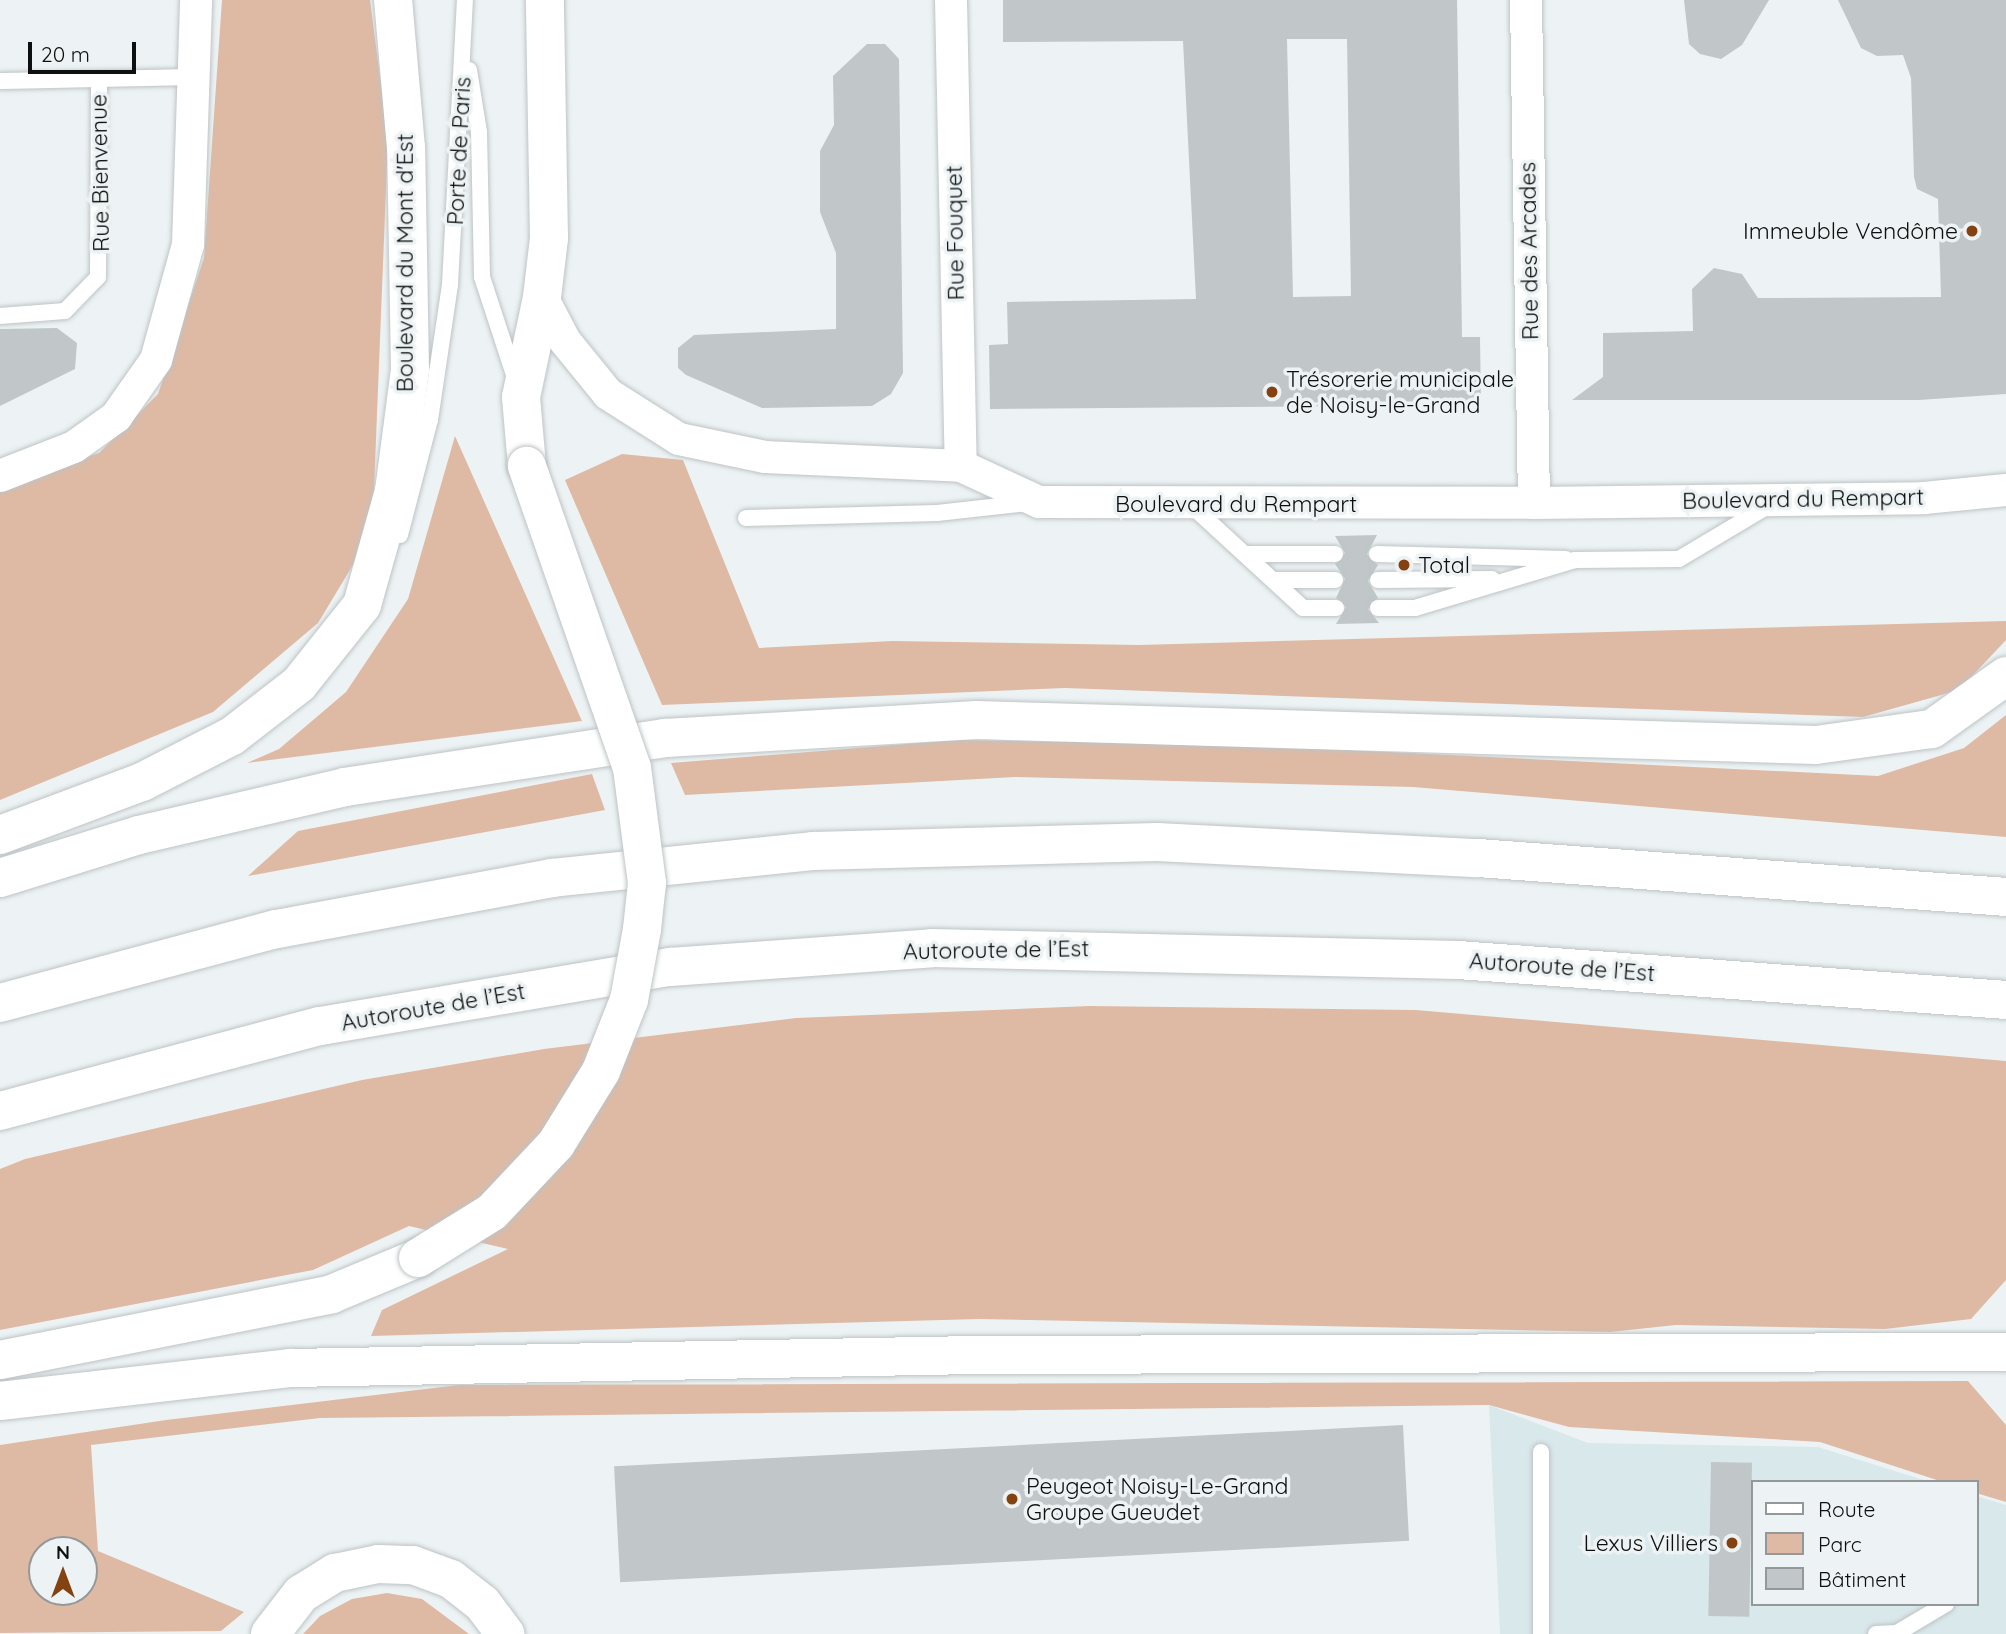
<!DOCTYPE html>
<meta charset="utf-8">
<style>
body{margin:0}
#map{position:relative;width:2006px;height:1634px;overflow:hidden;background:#edf3f4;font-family:Quicksand,sans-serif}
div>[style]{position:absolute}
.built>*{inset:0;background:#d9e8eb}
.green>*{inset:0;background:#debaa5}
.building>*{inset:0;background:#c1c7c8;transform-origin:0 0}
.roads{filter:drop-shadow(0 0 2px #bec3c5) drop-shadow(0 0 2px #bec3c5)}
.lane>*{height:16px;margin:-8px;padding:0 8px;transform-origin:8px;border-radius:8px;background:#fff}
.street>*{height:32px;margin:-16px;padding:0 16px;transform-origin:16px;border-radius:16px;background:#fff}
.secondary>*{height:38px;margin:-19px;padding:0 19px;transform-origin:19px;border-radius:19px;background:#fff}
.highway>*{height:38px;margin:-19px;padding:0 19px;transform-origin:19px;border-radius:19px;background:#fff}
.bridges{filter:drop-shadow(0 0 2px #bec3c5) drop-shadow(0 0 2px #bec3c5)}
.highway-bridge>*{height:38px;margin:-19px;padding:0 19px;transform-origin:19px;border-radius:19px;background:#fff}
.dots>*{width:19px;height:19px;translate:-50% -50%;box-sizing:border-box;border:4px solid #edf3f4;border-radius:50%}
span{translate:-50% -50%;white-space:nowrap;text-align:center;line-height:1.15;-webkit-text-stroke:7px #edf3f4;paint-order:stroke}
.street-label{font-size:23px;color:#0e1010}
.poi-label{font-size:23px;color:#0e1010}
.right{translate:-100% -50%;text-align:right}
.left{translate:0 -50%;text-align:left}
.legend{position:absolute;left:1751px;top:1480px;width:228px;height:126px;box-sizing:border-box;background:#edf3f4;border:2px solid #949899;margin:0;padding:9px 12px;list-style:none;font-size:21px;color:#0e1010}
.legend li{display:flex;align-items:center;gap:14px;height:35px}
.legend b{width:35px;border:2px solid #949899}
.north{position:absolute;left:28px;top:1536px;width:70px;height:70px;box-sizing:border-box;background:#edf3f4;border:2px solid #949899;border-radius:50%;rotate:0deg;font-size:19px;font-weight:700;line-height:28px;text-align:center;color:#0e1010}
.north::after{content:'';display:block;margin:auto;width:24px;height:32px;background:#854211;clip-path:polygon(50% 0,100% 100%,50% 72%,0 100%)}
.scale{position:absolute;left:28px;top:42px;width:108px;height:32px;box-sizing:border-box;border:4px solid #0e1010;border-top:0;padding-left:9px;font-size:21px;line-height:24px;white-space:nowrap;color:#0e1010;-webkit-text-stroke:5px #edf3f4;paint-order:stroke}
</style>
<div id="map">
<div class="built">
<i style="clip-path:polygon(1489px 1405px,1588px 1443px,1818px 1447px,1930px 1482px,1752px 1482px,1752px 1604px,1976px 1604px,1976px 1496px,2006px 1505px,2006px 1634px,1500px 1634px)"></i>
</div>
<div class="green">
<i style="clip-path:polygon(222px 0,370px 0,388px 139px,374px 490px,359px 555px,318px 623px,213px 712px,0 800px,0 483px,99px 453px,158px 394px,204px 258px)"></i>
<i style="clip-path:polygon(455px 436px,582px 721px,247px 763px,279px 749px,346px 692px,408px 599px)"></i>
<i style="clip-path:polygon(622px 454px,683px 460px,759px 648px,892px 641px,1139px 645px,2006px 621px,2006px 640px,1959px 690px,1863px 717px,1065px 688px,662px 705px,565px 480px)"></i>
<i style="clip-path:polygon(2006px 715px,2006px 837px,1413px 787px,1015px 777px,685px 795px,671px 763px,956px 740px,1243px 745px,1878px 776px,1964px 748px)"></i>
<i style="clip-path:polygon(592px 774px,605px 810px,248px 876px,298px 831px)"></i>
<i style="clip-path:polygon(1090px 1006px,1416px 1010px,2006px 1061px,2006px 1280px,1971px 1319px,1885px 1329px,1676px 1325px,1610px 1332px,979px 1319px,371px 1336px,382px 1310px,508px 1249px,409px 1226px,313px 1270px,0 1330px,0 1169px,25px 1159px,362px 1080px,544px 1049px,796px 1018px)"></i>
<i style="clip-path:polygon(evenodd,1968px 1381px,2006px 1425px,2006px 1502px,1976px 1493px,1976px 1482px,1943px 1482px,1820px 1442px,1569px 1427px,1489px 1405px,320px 1418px,91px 1445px,98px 1551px,244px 1612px,221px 1631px,0 1633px,0 1445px,166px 1420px,459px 1385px,1968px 1381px,42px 1550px,84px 1550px,84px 1592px,42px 1592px,42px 1550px)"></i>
<i style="clip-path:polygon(387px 1593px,422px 1599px,469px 1634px,303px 1634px,320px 1616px,352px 1599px)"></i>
</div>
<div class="building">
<i style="clip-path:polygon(evenodd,1003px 0,1457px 0,1462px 337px,1480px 337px,1481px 405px,990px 409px,989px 345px,1008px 344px,1007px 302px,1196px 299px,1183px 41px,1003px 42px,1003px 0,1287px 39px,1347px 39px,1351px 296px,1293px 297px,1287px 39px)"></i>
<i style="clip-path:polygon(1684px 0,1769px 0,1742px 45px,1721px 59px,1700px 54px,1689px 44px)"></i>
<i style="clip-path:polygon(1838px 0,2006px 0,2006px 394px,1919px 400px,1572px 400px,1603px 377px,1603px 333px,1693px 331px,1692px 289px,1714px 268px,1742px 274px,1758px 298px,1941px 297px,1938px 199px,1917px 189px,1914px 177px,1911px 78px,1903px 55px,1877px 56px,1861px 48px)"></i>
<i style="clip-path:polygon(867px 44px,885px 44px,899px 59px,903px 373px,891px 394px,872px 406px,762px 408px,686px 375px,678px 368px,678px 348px,694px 335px,836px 329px,836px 253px,820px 212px,820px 151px,834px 125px,833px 76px)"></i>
<i style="clip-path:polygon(57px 328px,77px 343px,75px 369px,0 406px,0 329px)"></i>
<i style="clip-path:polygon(1377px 535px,1367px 554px,1378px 565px,1368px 581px,1378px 598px,1368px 609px,1379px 623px,1336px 624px,1346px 607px,1336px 598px,1345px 579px,1335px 564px,1345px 553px,1335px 536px)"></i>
<i style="left:1403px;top:1425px;width:116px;height:790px;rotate:87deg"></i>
<i style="left:1711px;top:1462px;width:41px;height:154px;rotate:1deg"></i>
</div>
<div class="roads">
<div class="lane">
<i style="left:469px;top:70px;width:63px;rotate:80.8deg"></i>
<i style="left:479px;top:132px;width:145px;rotate:88.8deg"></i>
<i style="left:482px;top:277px;width:109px;rotate:71.9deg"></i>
<i style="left:0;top:81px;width:196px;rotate:-1.2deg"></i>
<i style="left:0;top:316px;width:65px;rotate:-4.4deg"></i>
<i style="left:65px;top:311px;width:47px;rotate:-45.9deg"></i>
<i style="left:98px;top:277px;width:197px;rotate:-89.7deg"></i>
<i style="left:1191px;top:505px;width:152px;rotate:42.6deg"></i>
<i style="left:1303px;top:608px;width:33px"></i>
<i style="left:746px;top:518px;width:191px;rotate:-1.5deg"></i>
<i style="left:937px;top:513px;width:91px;rotate:-6.3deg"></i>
<i style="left:400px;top:535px;width:119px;rotate:-75.4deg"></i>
<i style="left:430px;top:420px;width:136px;rotate:-81.6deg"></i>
<i style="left:450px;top:285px;width:285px;rotate:-87deg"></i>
<i style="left:1245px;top:554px;width:90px"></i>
<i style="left:1377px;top:554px;width:189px;rotate:1.5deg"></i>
<i style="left:1273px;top:580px;width:62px"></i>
<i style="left:1378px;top:580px;width:114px;rotate:-0.5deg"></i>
<i style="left:1378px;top:608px;width:37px"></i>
<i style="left:1415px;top:608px;width:167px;rotate:-16.7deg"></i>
<i style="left:1575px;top:560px;width:104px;rotate:-0.6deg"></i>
<i style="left:1679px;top:559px;width:104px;rotate:-30.8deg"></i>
<i style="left:1541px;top:1634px;width:182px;rotate:-90deg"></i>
<i style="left:1876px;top:1634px;width:21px;rotate:-3deg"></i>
<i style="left:1897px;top:1633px;width:57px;rotate:-30.6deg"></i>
</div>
<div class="street">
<i style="left:951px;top:0;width:466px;rotate:88.8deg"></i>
<i style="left:1526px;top:0;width:503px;rotate:89.09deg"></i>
<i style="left:542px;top:297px;width:50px;rotate:62.4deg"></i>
<i style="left:565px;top:341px;width:68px;rotate:50.9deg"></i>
<i style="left:608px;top:394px;width:84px;rotate:32.4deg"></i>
<i style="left:679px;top:439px;width:88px;rotate:11.8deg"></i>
<i style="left:765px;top:457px;width:196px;rotate:2.6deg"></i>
<i style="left:961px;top:466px;width:86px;rotate:24.8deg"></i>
<i style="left:1039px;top:502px;width:495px;rotate:0.1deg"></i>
<i style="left:1534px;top:503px;width:390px;rotate:-0.7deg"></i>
<i style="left:1924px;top:498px;width:82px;rotate:-5.6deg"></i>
<i style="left:0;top:476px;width:79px;rotate:-21.4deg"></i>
<i style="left:74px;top:447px;width:52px;rotate:-35.5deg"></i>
<i style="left:116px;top:417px;width:70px;rotate:-54.9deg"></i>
<i style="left:156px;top:360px;width:119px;rotate:-74.5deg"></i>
<i style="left:188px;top:245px;width:245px;rotate:-88.1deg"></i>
</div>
<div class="secondary">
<i style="left:542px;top:297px;width:59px;rotate:-83.2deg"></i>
<i style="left:549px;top:238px;width:238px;rotate:-91deg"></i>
<i style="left:362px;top:605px;width:118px;rotate:-74.3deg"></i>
<i style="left:394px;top:491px;width:123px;rotate:-82.5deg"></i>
<i style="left:410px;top:369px;width:221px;rotate:-91deg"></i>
<i style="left:406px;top:148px;width:149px;rotate:-95deg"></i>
<i style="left:270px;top:1634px;width:51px;rotate:-52.2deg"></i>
<i style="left:301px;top:1594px;width:40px;rotate:-32deg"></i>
<i style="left:335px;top:1573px;width:44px;rotate:-11.8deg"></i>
<i style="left:378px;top:1564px;width:35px;rotate:2deg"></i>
<i style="left:413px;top:1565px;width:40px;rotate:20.2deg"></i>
<i style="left:451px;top:1579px;width:39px;rotate:38deg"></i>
<i style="left:482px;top:1603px;width:39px;rotate:53deg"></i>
</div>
<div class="highway">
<i style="left:527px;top:466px;width:69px;rotate:-95deg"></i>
<i style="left:521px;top:397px;width:102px;rotate:-78.1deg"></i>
<i style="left:0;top:835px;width:152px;rotate:-20.5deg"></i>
<i style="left:142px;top:782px;width:101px;rotate:-27.1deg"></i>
<i style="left:232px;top:736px;width:85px;rotate:-37.8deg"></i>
<i style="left:299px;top:684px;width:101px;rotate:-51.4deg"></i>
<i style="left:0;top:878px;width:145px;rotate:-17.2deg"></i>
<i style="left:139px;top:835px;width:212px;rotate:-13.1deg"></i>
<i style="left:345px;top:787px;width:324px;rotate:-8.7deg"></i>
<i style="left:665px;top:738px;width:312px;rotate:-3.3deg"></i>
<i style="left:976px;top:720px;width:840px;rotate:1.7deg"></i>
<i style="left:1816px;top:745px;width:117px;rotate:-7.9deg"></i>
<i style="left:1932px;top:729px;width:91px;rotate:-35.6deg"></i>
<i style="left:0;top:1003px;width:287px;rotate:-15deg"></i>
<i style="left:277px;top:929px;width:280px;rotate:-10.5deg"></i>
<i style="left:552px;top:878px;width:262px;rotate:-5.9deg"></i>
<i style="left:813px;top:851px;width:344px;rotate:-1.5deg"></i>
<i style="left:1157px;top:842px;width:321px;rotate:2.9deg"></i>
<i style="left:1478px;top:858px;width:529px;rotate:4.22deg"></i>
<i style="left:0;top:1111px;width:331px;rotate:-14.9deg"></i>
<i style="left:320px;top:1026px;width:355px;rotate:-9.6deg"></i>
<i style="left:670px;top:967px;width:263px;rotate:-4.1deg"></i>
<i style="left:932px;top:948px;width:526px;rotate:1.31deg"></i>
<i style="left:1458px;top:960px;width:549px;rotate:4.17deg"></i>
<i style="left:0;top:1360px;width:338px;rotate:-11.2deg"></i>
<i style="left:332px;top:1294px;width:93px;rotate:-22.7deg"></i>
<i style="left:0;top:1401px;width:293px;rotate:-6.5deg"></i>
<i style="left:291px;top:1368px;width:685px;rotate:-1.09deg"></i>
<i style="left:976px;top:1355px;width:1030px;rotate:-0.17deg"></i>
</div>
</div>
<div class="bridges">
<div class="highway-bridge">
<i style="left:418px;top:1258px;width:87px;rotate:-31.9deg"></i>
<i style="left:492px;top:1212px;width:93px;rotate:-46.7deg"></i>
<i style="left:556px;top:1144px;width:86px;rotate:-58.3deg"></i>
<i style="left:601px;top:1071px;width:76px;rotate:-68.5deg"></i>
<i style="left:629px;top:1000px;width:72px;rotate:-79.6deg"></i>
<i style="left:642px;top:929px;width:46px;rotate:-83.8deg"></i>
<i style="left:647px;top:883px;width:116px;rotate:-97.4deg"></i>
<i style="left:632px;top:768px;width:320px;rotate:-109.2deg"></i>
</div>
</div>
<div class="dots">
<i style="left:1972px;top:231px;background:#854211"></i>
<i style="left:1272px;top:392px;background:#854211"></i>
<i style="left:1404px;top:565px;background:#854211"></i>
<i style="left:1012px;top:1499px;background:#854211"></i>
<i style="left:1732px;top:1543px;background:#854211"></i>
</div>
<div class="street-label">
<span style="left:459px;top:151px;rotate:-87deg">Porte de Paris</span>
<span style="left:100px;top:173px;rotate:-91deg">Rue Bienvenue</span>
<span style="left:955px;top:233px;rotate:-91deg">Rue Fouquet</span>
<span style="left:1529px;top:251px;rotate:-91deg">Rue des Arcades</span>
<span style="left:405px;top:263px;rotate:-90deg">Boulevard du Mont d'Est</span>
<span style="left:1803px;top:499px;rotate:-1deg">Boulevard du Rempart</span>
<span style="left:1236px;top:504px">Boulevard du Rempart</span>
<span style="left:996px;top:950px;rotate:-1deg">Autoroute de l’Est</span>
<span style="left:1562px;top:967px;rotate:4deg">Autoroute de l’Est</span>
<span style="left:433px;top:1007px;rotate:-10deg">Autoroute de l’Est</span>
</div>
<div class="poi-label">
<span class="right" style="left:1958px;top:231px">Immeuble Vendôme</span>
<span class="left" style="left:1286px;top:392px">Trésorerie municipale<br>de Noisy-le-Grand</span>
<span class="left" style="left:1418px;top:565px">Total</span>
<span class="left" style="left:1026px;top:1499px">Peugeot Noisy-Le-Grand<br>Groupe Gueudet</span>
<span class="right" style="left:1718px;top:1543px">Lexus Villiers</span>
</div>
<ul class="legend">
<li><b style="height:9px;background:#fff"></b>Route</li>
<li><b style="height:19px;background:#debaa5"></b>Parc</li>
<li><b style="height:19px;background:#c1c7c8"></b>Bâtiment</li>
</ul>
<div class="north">N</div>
<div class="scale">20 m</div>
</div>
